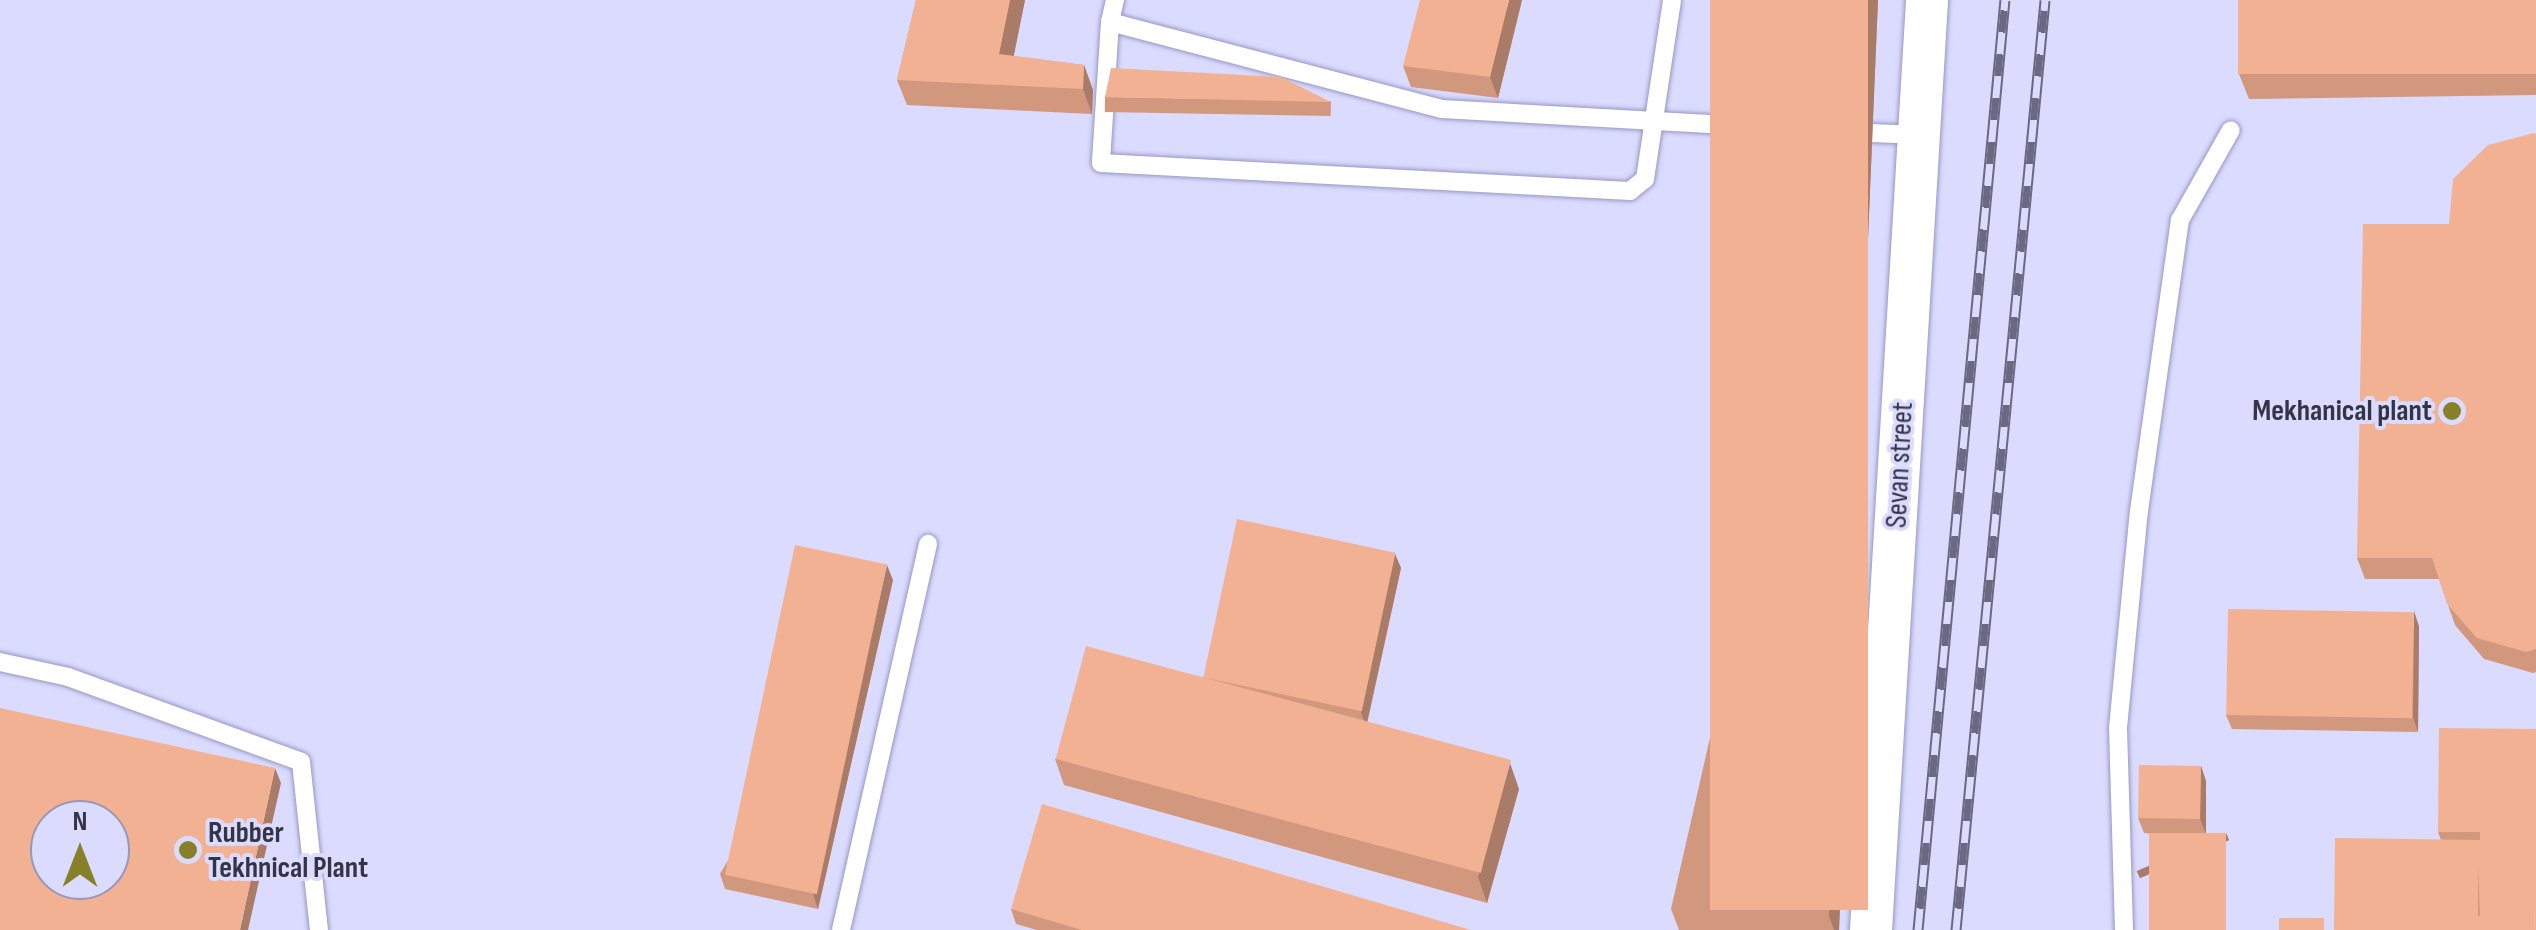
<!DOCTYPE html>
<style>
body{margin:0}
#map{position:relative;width:2536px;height:930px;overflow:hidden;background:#dadbff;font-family:"Sofia Sans Condensed",sans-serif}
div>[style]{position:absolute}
.roads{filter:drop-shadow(0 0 2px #9897c2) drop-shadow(0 0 2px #9897c2)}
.service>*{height:18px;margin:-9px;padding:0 9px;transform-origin:9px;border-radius:9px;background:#fff}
.tertiary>*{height:42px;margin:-21px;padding:0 21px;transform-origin:21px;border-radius:21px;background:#fff}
.rail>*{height:11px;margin-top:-5.5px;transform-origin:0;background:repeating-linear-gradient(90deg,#dadbff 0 22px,#696a81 0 44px);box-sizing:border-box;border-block:2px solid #696a81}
.wall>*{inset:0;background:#d1987e;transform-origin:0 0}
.shaded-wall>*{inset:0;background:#aa7c67;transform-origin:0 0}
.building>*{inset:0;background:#f3b193;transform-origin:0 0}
.dots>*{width:28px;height:28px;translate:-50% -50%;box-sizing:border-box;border:5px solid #dadbff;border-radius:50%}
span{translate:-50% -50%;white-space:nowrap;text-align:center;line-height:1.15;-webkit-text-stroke:8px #dadbff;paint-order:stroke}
.poi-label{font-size:30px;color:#343445;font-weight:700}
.right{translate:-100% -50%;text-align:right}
.left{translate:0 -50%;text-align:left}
.street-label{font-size:30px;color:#343445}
.north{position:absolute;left:30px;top:800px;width:100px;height:100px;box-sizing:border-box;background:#dadbff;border:2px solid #9898b5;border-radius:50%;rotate:0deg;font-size:28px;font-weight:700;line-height:40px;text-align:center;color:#343445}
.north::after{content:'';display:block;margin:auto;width:35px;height:45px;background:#878028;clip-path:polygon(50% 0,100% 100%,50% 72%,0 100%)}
</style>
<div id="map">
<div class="roads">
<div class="service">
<i style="left:1115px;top:0;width:23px;rotate:103deg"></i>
<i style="left:1110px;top:22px;width:343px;rotate:14.7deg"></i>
<i style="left:1442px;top:109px;width:272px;rotate:3.2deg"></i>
<i style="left:1110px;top:22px;width:141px;rotate:93.7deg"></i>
<i style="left:1101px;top:163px;width:530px;rotate:3.03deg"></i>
<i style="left:1630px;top:191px;width:19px;rotate:-39deg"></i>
<i style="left:1645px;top:179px;width:181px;rotate:-81.4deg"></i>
<i style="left:1871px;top:133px;width:49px;rotate:2.3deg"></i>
<i style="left:0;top:662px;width:70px;rotate:12.4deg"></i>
<i style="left:68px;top:677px;width:248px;rotate:20deg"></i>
<i style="left:301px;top:762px;width:169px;rotate:83.9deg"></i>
<i style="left:841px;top:930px;width:396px;rotate:-77.3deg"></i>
<i style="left:2124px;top:930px;width:202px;rotate:-91.7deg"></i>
<i style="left:2118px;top:728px;width:218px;rotate:-84.5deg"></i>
<i style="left:2139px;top:511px;width:294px;rotate:-82deg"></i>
<i style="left:2180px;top:220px;width:103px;rotate:-60.5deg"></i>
</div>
<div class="tertiary">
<i style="left:1871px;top:930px;width:932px;rotate:-86.55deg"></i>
</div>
</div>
<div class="rail">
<i style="left:1918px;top:930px;width:934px;rotate:-84.66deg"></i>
<i style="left:1956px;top:930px;width:934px;rotate:-84.53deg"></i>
</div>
<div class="wall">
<i style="clip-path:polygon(916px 0,1025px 0,1013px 56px,1084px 65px,1093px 90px,1092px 114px,907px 105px,897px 80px)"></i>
<i style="clip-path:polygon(1522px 0,1498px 98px,1411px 87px,1403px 66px)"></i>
<i style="clip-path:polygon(1878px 0,1839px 930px,1679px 930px,1671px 909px)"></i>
<i style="clip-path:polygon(2536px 0,2536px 95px,2249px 99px,2239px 74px)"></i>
<i style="left:1105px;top:97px;width:226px;height:15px;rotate:1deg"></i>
<i style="clip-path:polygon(2536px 134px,2536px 672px,2533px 673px,2484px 659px,2455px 625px,2439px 579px,2365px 579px,2357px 558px,2449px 224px)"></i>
<i style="clip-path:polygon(1395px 554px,1401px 568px,1367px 724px,1519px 789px,1487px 903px,1064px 785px,1055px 759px,1203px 679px,1203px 677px)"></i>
<i style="clip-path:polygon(893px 580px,818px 909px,725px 889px,720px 874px)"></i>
<i style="clip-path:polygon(2419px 626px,2418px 732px,2232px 729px,2226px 715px)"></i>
<i style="clip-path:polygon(2536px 729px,2536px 930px,2334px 930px,2441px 840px,2438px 832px)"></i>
<i style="clip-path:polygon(2201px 766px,2206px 781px,2206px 833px,2226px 833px,2229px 840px,2144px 833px,2138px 818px)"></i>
<i style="clip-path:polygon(1011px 909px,1471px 930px,1037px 930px,1016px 924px)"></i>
</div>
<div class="shaded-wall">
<i style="clip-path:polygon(1010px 0,1025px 0,1009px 80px,999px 54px)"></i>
<i style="clip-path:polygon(1509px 0,1522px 0,1498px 98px,1490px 77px)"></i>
<i style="clip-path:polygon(1868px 0,1878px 0,1839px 930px,1834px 930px,1829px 916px)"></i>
<i style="clip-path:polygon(1084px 65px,1093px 90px,1092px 114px,1083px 89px)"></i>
<i style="clip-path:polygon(1395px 554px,1401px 568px,1366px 727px,1361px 712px)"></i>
<i style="clip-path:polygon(887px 565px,893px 580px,818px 909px,813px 894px)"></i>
<i style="clip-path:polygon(2414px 611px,2419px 626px,2418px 732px,2413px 717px)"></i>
<i style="clip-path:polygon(1510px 763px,1519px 789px,1487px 903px,1478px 877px)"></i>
<i style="clip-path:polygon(2201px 766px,2206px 781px,2206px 834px,2200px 819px)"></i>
<i style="clip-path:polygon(275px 768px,281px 783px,248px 930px,240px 930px)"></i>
<i style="left:2226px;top:833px;width:8px;height:97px;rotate:67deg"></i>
</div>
<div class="building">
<i style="clip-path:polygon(916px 0,1010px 0,999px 54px,1084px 65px,1083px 89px,897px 80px)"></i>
<i style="clip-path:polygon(1420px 0,1509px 0,1490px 77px,1403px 66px)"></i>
<i style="left:1710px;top:0;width:158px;height:910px"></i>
<i style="left:2238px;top:0;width:298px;height:74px"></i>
<i style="clip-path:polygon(1111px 68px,1281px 77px,1331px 102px,1105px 97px)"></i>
<i style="clip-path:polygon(2534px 133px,2536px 134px,2536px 649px,2526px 652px,2477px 638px,2447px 604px,2432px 558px,2357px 558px,2363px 224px,2449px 224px,2453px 179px,2488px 145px)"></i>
<i style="left:1237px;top:519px;width:162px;height:162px;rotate:12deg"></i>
<i style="left:795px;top:545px;width:94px;height:337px;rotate:12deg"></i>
<i style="left:2228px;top:609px;width:186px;height:106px;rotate:1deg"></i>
<i style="left:1086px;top:646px;width:440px;height:117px;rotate:15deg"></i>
<i style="clip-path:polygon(evenodd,0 708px,275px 768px,240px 930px,0 930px,0 708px,50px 820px,110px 820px,110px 880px,50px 880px,50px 820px)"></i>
<i style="clip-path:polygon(evenodd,2439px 728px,2536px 729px,2536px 911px,2530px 911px,2529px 930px,2334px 930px,2335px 838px,2480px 840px,2480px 832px,2438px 832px,2439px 728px,2478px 865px,2480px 916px,2478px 916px,2478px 865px)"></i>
<i style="left:2139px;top:765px;width:62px;height:53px;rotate:1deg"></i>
<i style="clip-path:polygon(1042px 804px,1471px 930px,1082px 930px,1011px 909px)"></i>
<i style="left:2149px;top:833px;width:77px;height:97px"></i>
<i style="clip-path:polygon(2530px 911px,2536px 911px,2536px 930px,2529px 930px)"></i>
<i style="left:2279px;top:918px;width:45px;height:12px"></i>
</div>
<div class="dots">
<i style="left:2452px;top:411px;background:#878028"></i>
<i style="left:188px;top:850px;background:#878028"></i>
</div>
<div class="poi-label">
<span class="right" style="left:2432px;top:411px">Mekhanical plant</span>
<span class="left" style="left:208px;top:850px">Rubber<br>Tekhnical Plant</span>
</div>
<div class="street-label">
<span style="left:1900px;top:465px;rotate:-87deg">Sevan street</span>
</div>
<div class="north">N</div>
</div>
